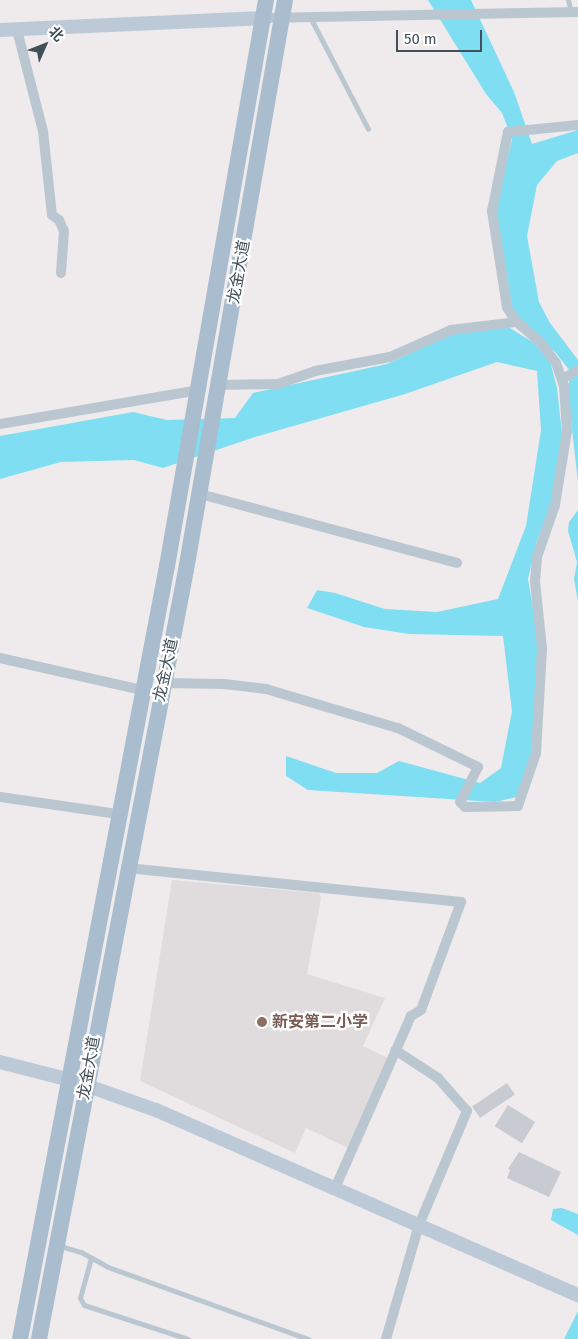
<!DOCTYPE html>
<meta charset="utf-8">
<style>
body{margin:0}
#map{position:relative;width:578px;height:1339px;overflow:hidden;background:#efebec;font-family:"Fira Sans","Noto Sans SC",sans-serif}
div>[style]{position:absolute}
.education>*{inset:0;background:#e0dcde}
.water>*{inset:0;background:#7fdef1}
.building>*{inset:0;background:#c8cbd1;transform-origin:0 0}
.lane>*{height:5px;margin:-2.5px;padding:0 2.5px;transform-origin:2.5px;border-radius:2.5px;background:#bbc7d0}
.street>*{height:10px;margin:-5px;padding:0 5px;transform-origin:5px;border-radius:5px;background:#bbc7d0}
.secondary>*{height:14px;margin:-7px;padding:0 7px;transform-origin:7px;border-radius:7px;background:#bccad7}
.primary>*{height:16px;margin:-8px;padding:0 8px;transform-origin:8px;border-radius:8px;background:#a9bdce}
.dots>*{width:14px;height:14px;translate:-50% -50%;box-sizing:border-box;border:2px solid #fff;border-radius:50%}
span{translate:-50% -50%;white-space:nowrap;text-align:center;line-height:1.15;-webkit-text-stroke:4.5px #fff;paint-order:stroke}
.street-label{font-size:16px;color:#43505a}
.education-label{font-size:16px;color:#785e54;font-weight:700}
.left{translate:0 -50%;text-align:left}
.north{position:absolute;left:20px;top:20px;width:50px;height:50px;-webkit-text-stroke:4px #fff;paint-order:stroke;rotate:46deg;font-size:14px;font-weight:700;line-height:20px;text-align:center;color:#43505a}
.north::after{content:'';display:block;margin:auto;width:18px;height:22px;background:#43505a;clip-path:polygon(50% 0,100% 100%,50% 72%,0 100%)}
.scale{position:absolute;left:396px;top:30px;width:86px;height:22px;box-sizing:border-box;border:2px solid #43505a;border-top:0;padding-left:6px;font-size:15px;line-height:18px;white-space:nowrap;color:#43505a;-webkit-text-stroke:4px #fff;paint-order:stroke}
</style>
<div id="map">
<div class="education">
<i style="clip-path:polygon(172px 880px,319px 893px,321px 898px,307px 974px,385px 998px,363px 1046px,390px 1059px,348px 1148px,306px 1128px,295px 1153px,140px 1081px)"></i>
</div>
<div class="water">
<i style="clip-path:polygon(428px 0,471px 0,514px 92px,532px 144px,578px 130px,578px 153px,557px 161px,537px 185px,527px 236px,539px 302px,550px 323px,578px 360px,578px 367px,570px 371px,555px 352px,522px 324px,512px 308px,496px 208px,512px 139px,502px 113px,486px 94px)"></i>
<i style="clip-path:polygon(495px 327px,510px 328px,534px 343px,550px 361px,557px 388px,563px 442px,553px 500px,537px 541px,528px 579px,539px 642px,531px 758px,517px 797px,495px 802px,308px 790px,286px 776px,286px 756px,336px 773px,377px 773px,399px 761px,480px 783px,501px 768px,512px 711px,503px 636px,409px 634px,364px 627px,307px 608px,317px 590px,335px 593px,385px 609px,437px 612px,498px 599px,526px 526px,541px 430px,537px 371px,497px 362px,405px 394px,255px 437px,163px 468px,134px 460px,61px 462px,0 479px,0 436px,133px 412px,167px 420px,235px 418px,253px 393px,387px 364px,449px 335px)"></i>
<i style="clip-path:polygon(578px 374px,578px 482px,568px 394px,569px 381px)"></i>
<i style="clip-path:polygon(578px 510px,578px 602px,574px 579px,577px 562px,568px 531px,569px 522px)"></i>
<i style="clip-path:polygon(562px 1208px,578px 1214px,578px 1235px,551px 1220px,553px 1209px)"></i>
<i style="clip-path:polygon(578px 1311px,578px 1339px,564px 1339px)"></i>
</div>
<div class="building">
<i style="left:507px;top:1083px;width:14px;height:42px;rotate:56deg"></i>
<i style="left:508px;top:1105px;width:32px;height:25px;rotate:32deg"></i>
<i style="clip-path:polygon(519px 1152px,561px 1172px,549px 1197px,507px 1178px,510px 1170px,508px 1169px)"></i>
</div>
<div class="lane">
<i style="left:568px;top:0;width:12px;rotate:76deg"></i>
<i style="left:310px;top:17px;width:126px;rotate:62.6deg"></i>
<i style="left:60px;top:1246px;width:22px;rotate:16deg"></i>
<i style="left:81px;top:1252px;width:31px;rotate:29deg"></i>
<i style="left:108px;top:1267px;width:213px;rotate:19.8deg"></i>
<i style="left:91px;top:1258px;width:41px;rotate:105.4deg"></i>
<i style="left:80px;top:1298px;width:8px;rotate:60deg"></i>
<i style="left:84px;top:1305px;width:109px;rotate:18.1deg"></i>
</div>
<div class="street">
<i style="left:263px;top:18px;width:315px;rotate:-1.1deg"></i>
<i style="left:17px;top:30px;width:104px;rotate:75.6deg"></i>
<i style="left:43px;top:131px;width:84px;rotate:83.9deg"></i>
<i style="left:52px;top:215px;width:9px;rotate:36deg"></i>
<i style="left:59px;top:220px;width:12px;rotate:66deg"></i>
<i style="left:64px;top:231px;width:42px;rotate:94.1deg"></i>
<i style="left:562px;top:379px;width:18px;rotate:-29deg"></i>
<i style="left:219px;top:385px;width:59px;rotate:-1deg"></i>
<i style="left:278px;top:384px;width:39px;rotate:-19deg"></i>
<i style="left:315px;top:371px;width:76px;rotate:-10.6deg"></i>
<i style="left:390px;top:357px;width:67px;rotate:-23.9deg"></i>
<i style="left:451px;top:330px;width:65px;rotate:-7deg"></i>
<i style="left:0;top:424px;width:202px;rotate:-9.7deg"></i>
<i style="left:200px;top:494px;width:266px;rotate:15deg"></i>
<i style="left:0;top:658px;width:146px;rotate:12.7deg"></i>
<i style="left:163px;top:683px;width:61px;rotate:0.9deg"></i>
<i style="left:224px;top:684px;width:42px;rotate:6.8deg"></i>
<i style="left:266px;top:689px;width:138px;rotate:16.5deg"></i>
<i style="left:398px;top:728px;width:89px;rotate:26deg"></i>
<i style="left:478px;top:767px;width:39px;rotate:117deg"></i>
<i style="left:460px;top:802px;width:7px;rotate:45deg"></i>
<i style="left:465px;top:807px;width:53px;rotate:-1.1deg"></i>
<i style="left:518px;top:806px;width:56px;rotate:-71.2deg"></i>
<i style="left:536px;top:753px;width:105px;rotate:-86.7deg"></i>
<i style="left:542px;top:648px;width:67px;rotate:-96deg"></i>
<i style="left:535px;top:581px;width:24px;rotate:-85deg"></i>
<i style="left:537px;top:557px;width:55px;rotate:-70.9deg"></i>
<i style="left:555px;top:505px;width:75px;rotate:-80.8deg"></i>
<i style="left:567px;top:431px;width:45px;rotate:-93.8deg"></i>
<i style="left:564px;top:386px;width:24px;rotate:-109deg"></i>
<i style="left:556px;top:363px;width:25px;rotate:-127deg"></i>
<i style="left:541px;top:343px;width:35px;rotate:-139deg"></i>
<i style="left:515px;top:320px;width:15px;rotate:-122deg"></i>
<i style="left:507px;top:307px;width:97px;rotate:-98.9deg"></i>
<i style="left:492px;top:211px;width:81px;rotate:-78.6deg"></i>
<i style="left:508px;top:132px;width:70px;rotate:-5.7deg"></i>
<i style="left:0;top:797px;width:119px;rotate:8.2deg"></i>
<i style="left:127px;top:868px;width:336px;rotate:5.8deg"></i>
<i style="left:461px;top:902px;width:115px;rotate:110.3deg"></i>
<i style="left:421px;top:1010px;width:12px;rotate:149deg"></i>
<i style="left:411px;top:1016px;width:188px;rotate:113.8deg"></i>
<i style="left:386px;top:1339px;width:119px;rotate:-73.9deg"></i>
<i style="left:419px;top:1225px;width:124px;rotate:-67.2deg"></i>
<i style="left:467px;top:1111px;width:44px;rotate:-131.3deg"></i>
<i style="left:438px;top:1078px;width:51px;rotate:-146.9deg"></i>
</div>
<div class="secondary">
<i style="left:0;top:30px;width:263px;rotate:-2.6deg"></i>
<i style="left:0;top:1062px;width:76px;rotate:14.4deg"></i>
<i style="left:74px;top:1081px;width:87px;rotate:19.5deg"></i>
<i style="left:156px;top:1110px;width:461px;rotate:23.7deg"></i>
</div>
<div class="primary">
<i style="left:20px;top:1339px;width:787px;rotate:-79.23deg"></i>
<i style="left:167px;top:566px;width:575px;rotate:-80.08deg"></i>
<i style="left:39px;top:1339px;width:783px;rotate:-79.18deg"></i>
<i style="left:186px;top:570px;width:579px;rotate:-80.15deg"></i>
</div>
<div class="dots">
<i style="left:262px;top:1022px;background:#8d6e63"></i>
</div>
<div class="street-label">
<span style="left:239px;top:272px;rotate:-80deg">龙金大道</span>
<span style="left:166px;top:670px;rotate:-78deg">龙金大道</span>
<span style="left:89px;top:1068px;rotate:-80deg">龙金大道</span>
</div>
<div class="education-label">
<span class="left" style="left:272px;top:1022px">新安第二小学</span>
</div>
<div class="north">北</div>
<div class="scale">50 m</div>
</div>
